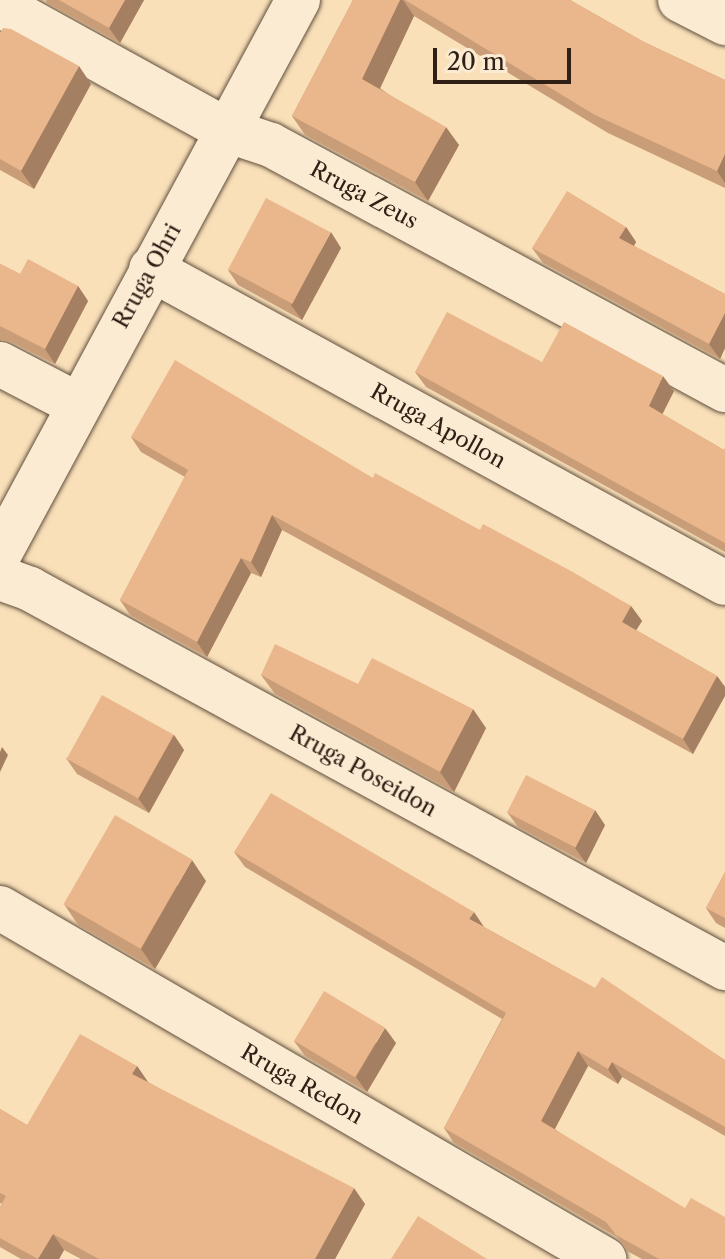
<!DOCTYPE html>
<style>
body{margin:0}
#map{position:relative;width:725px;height:1259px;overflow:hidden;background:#f9e0b9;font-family:"Libre Caslon Text",serif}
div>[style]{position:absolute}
.roads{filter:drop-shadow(0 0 2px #624f3e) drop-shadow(0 0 2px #624f3e)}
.street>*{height:44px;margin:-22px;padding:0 22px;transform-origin:22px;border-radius:22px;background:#fbebd2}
.wall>*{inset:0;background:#c99d78}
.shaded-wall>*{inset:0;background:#a47f61}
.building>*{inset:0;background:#eab68b;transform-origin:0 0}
span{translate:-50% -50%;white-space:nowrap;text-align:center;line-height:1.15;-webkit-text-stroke:7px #fbebd2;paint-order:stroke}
.street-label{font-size:22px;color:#2f1f15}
.scale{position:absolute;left:433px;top:48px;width:138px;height:36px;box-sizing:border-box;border:4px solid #2f1f15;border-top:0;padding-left:10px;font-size:24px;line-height:28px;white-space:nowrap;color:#2f1f15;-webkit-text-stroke:6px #fbebd2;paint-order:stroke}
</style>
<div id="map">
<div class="roads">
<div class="street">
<i style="left:680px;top:0;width:51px;rotate:27.1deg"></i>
<i style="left:0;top:5px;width:258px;rotate:28.9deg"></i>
<i style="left:226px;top:130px;width:47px;rotate:18.4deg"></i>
<i style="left:271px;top:145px;width:516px;rotate:28.35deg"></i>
<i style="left:151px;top:269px;width:654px;rotate:28.68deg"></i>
<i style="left:0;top:364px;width:87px;rotate:27.5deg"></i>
<i style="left:0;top:553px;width:628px;rotate:-61.68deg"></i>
<i style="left:0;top:578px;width:32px;rotate:20deg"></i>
<i style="left:30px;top:589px;width:792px;rotate:28.6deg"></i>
<i style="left:0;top:908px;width:699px;rotate:30.16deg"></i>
</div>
</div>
<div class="wall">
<i style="clip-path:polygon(46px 0,144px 0,120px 43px,47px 3px)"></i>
<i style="clip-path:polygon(353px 0,570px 0,644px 42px,725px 80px,725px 188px,608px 133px,414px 16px,380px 88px,459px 145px,428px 201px,305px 135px,292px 116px)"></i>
<i style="clip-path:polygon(0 33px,91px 84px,34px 189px,0 170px)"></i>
<i style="clip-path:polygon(626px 227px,636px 242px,634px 246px,725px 294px,725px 348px,720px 359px,543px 263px,532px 248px)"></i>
<i style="clip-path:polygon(341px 248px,302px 320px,238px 285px,228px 270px)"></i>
<i style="clip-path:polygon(0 264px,20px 274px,78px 286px,88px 301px,55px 364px,11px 342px,0 340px)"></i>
<i style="clip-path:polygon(542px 362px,674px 391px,662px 414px,724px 450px,725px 448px,725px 552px,426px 387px,415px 372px)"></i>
<i style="clip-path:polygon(131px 437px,373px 478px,631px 606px,642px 621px,636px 630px,717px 676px,725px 687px,693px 754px,282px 530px,261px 577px,251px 573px,207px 657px,130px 615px,120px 600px,185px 477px,141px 452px)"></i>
<i style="clip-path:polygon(261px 675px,358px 684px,486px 728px,454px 792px,275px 694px)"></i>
<i style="clip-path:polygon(174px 735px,184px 750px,149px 813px,77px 774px,66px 758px)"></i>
<i style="clip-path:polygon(507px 812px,605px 825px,586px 863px,518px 827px)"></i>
<i style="clip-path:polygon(234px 852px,484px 927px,725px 1060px,725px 1136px,622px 1077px,618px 1084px,588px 1066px,555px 1129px,725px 1259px,642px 1259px,627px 1251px,617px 1237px,454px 1143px,444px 1128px,502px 1019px,245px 867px)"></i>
<i style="clip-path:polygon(725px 872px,725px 928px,716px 923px,706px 908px)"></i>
<i style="clip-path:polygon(206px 881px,155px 969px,78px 925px,64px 904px)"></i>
<i style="clip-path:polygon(294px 1041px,396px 1043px,367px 1092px,305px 1056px)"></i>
<i style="clip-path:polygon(137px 1066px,148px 1082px,365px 1204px,335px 1259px,81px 1259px,64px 1250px,59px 1259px,21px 1259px,0 1247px,0 1207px,2px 1204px,0 1203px,0 1109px,27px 1125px)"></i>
</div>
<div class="shaded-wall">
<i style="clip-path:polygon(125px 0,144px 0,120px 43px,109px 28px)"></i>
<i style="clip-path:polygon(400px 0,403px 0,414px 16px,376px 97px,362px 79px)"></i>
<i style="clip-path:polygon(79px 66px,91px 84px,34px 189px,21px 171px)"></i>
<i style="clip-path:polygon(446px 127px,459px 145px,428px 201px,415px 182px)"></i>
<i style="clip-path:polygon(725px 154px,725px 183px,717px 171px)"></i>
<i style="clip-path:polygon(626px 227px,636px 242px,630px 253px,619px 238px)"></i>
<i style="clip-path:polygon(331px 232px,341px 248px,302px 320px,291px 305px)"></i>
<i style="clip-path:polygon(78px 286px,88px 301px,55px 364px,45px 349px)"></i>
<i style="clip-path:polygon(725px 313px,725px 348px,720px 359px,709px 344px)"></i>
<i style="clip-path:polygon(663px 376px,674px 391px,659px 421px,649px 406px)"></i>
<i style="clip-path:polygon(272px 515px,282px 530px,261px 577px,251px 562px)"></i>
<i style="clip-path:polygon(241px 558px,251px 573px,207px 657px,197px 642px)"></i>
<i style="clip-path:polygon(631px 606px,642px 621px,632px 637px,622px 622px)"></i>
<i style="clip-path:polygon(717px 676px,725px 687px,725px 696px,693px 754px,683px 739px)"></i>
<i style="clip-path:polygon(473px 709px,486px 728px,454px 792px,440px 772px)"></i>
<i style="clip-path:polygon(174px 735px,184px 750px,149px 813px,138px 798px)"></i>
<i style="clip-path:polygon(2px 747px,8px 755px,0 772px,0 752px)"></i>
<i style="clip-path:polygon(595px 810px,605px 825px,586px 863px,575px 848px)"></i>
<i style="clip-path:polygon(192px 860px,206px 881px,155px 969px,141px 949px)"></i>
<i style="clip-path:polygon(474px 912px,484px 927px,469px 919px)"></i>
<i style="clip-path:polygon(385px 1028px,396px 1043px,367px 1092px,356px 1077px)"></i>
<i style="clip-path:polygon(578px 1051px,588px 1066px,551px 1136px,541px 1121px)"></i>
<i style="clip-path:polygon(612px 1062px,622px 1077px,618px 1084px,608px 1069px)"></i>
<i style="clip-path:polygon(137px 1066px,148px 1082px,132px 1074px)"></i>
<i style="clip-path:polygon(354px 1188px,365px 1204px,335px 1259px,315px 1259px)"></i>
<i style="clip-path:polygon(53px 1234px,64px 1250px,59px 1259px,38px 1259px)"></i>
</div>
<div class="building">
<i style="clip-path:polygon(59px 0,125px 0,109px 28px)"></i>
<i style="clip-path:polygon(353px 0,400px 0,362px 79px,446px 127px,415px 182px,292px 116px)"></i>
<i style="clip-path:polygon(405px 0,570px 0,644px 42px,725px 80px,725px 154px,717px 171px,595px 115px)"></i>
<i style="clip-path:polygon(3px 28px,11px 29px,79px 66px,21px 171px,0 159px,0 33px)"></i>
<i style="clip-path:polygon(567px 191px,626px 227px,619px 238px,725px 294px,725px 313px,709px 344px,532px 248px)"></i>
<i style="left:266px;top:198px;width:73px;height:81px;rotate:28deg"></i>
<i style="clip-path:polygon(28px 259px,78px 286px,45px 349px,0 326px,0 264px,20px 274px)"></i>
<i style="clip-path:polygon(447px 312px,542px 362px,564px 322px,663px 376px,649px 406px,724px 450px,725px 448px,725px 543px,415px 372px)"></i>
<i style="clip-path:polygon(175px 360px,373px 478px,375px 473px,480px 530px,483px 524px,571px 571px,631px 606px,622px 622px,717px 676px,683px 739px,272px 515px,251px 562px,241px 558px,197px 642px,120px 600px,188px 470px,131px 437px)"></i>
<i style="clip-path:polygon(275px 644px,358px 684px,372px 658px,473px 709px,440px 772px,261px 675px)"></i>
<i style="left:102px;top:695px;width:82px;height:73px;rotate:29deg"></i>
<i style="left:526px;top:775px;width:77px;height:42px;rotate:27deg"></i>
<i style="clip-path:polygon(271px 793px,474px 912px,469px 919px,595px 988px,602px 977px,725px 1060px,725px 1127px,612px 1062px,608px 1069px,578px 1051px,541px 1121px,685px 1208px,691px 1198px,725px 1217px,725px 1259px,659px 1259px,616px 1235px,606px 1222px,444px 1128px,506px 1013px,234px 852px)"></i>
<i style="left:115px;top:815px;width:89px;height:103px;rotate:30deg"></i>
<i style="clip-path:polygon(725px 872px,725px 918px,706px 908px)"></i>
<i style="left:324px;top:991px;width:71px;height:58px;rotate:31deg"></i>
<i style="clip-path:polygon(80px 1034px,137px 1066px,132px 1074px,354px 1188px,315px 1259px,99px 1259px,53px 1234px,38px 1259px,0 1238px,0 1207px,6px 1196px,0 1193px,0 1109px,27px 1125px)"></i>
<i style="clip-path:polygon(418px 1216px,487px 1259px,391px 1259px)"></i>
</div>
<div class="street-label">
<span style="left:364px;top:195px;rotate:28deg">Rruga Zeus</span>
<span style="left:147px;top:276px;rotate:-61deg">Rruga Ohri</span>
<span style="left:438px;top:426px;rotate:29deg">Rruga Apollon</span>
<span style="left:363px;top:771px;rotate:29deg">Rruga Poseidon</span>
<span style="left:302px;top:1084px;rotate:30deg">Rruga Redon</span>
</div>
<div class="scale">20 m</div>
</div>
